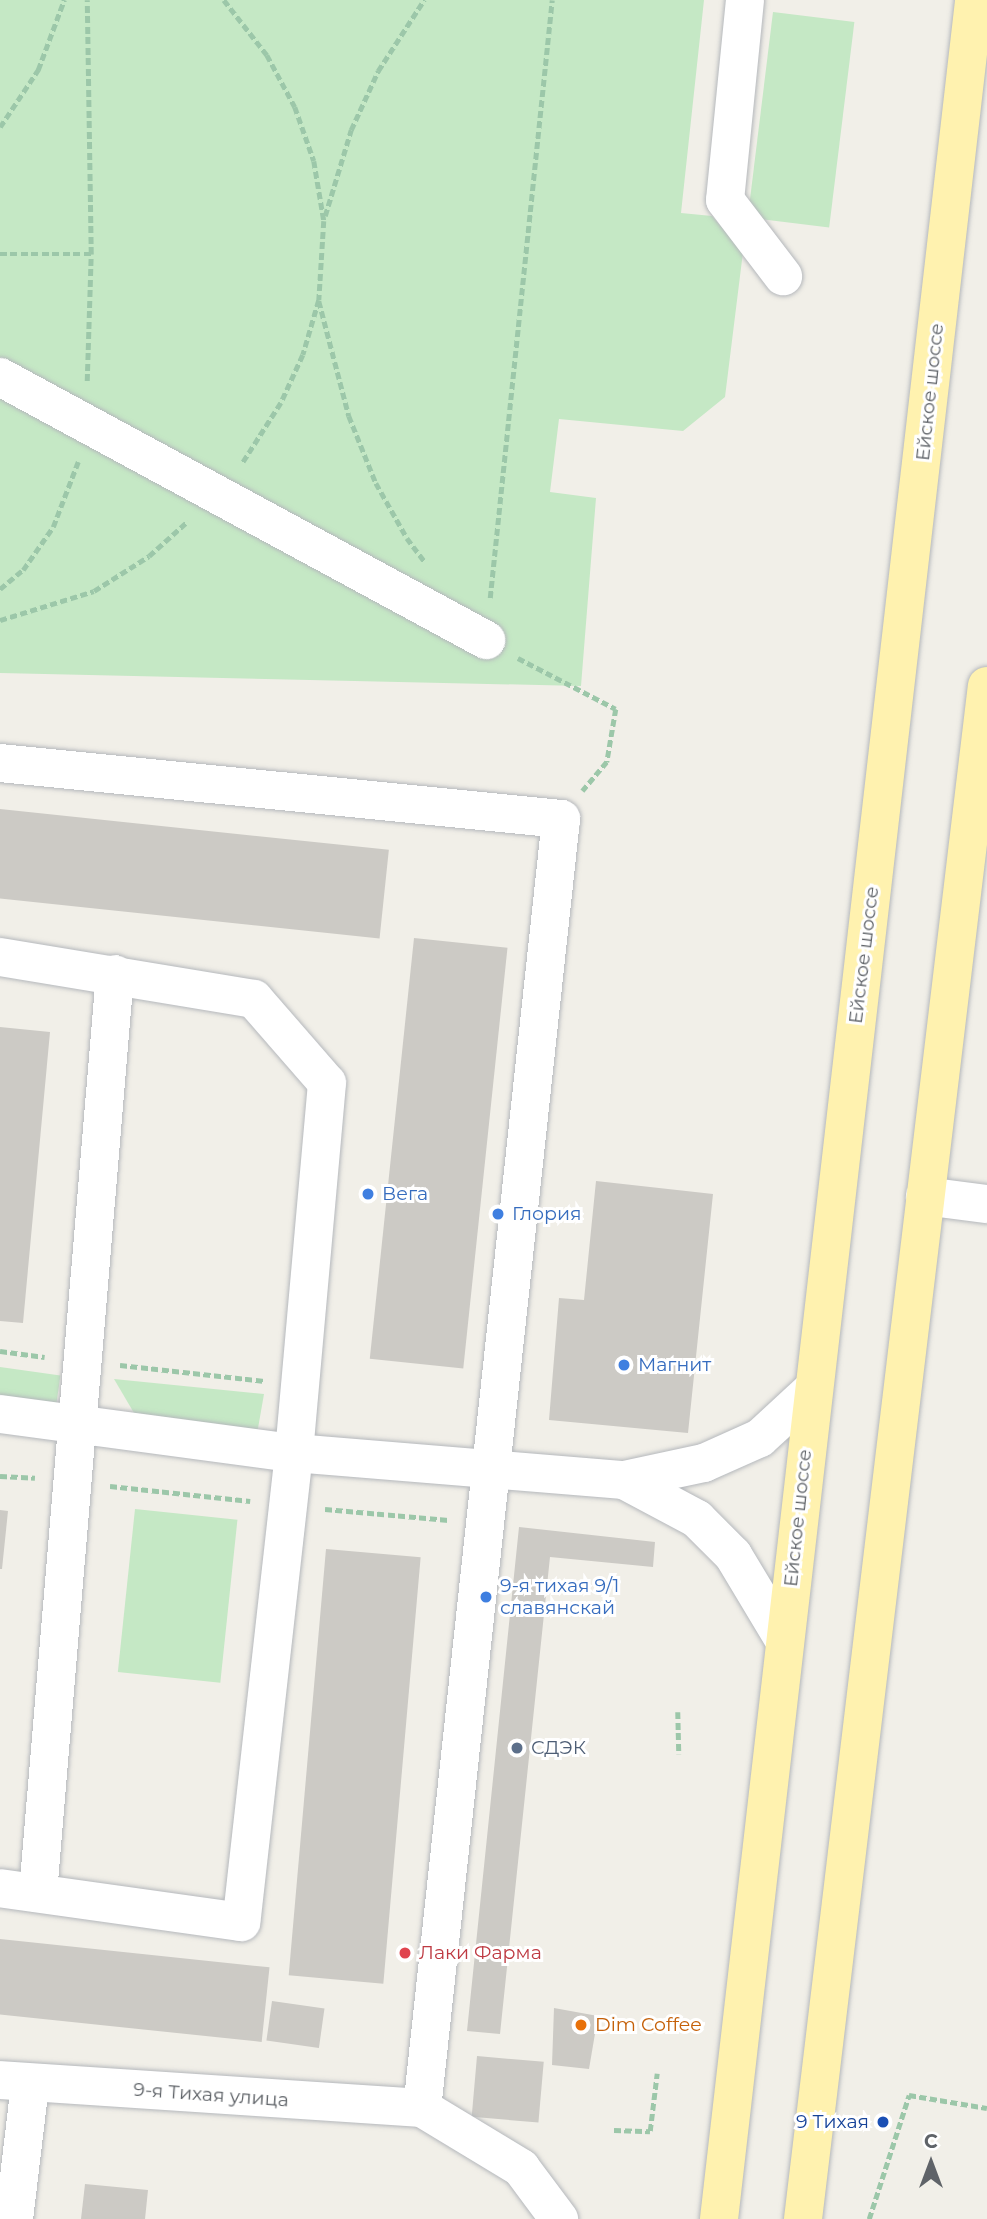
<!DOCTYPE html>
<meta charset="utf-8">
<style>
body{margin:0}
#map{position:relative;width:987px;height:2219px;overflow:hidden;background:#f1efe8;font-family:Montserrat,sans-serif}
div>[style]{position:absolute}
.green>*{inset:0;background:#c5e8c5;transform-origin:0 0}
.building>*{inset:0;background:#cccac5;transform-origin:0 0}
.path>*{height:4.5px;margin-top:-2.25px;transform-origin:0;background:repeating-linear-gradient(90deg,#9cc7a9 0 7px,transparent 0 10.5px)}
.roads{filter:drop-shadow(0 0 2px #b5b8bc) drop-shadow(0 0 2px #b5b8bc)}
.minor>*{height:38px;margin:-19px;padding:0 19px;transform-origin:19px;border-radius:19px;background:#fff}
.major>*{height:38px;margin:-19px;padding:0 19px;transform-origin:19px;border-radius:19px;background:#fff2af}
.dots>*{width:19px;height:19px;translate:-50% -50%;box-sizing:border-box;border:4px solid #fff;border-radius:50%}
span{translate:-50% -50%;white-space:nowrap;text-align:center;line-height:1.15;-webkit-text-stroke:6px #fff;paint-order:stroke}
.street-label{font-size:19px;color:#5f6368}
.shop-label{font-size:19px;color:#366cbe}
.left{translate:0 -50%;text-align:left}
.service-label{font-size:19px;color:#4e5e75}
.health-label{font-size:19px;color:#be3a42}
.food-label{font-size:19px;color:#c56008}
.transit-label{font-size:19px;color:#164399}
.right{translate:-100% -50%;text-align:right}
.north{position:absolute;left:896px;top:2128px;width:70px;height:70px;-webkit-text-stroke:5px #fff;paint-order:stroke;rotate:0deg;font-size:19px;font-weight:700;line-height:28px;text-align:center;color:#5f6368}
.north::after{content:'';display:block;margin:auto;width:24px;height:32px;background:#5f6368;clip-path:polygon(50% 0,100% 100%,50% 72%,0 100%)}
</style>
<div id="map">
<div class="green">
<i style="clip-path:polygon(0 0,704px 0,681px 213px,712px 216px,743px 252px,725px 397px,683px 431px,559px 419px,550px 492px,596px 498px,581px 686px,0 673px)"></i>
<i style="left:773px;top:12px;width:82px;height:207px;rotate:7deg"></i>
<i style="left:0;top:1367px;width:61px;height:28px;rotate:8deg"></i>
<i style="clip-path:polygon(114px 1379px,264px 1394px,257px 1434px,134px 1413px)"></i>
<i style="left:135px;top:1509px;width:103px;height:164px;rotate:6deg"></i>
</div>
<div class="building">
<i style="left:0;top:809px;width:391px;height:89px;rotate:6deg"></i>
<i style="left:414px;top:938px;width:94px;height:423px;rotate:6deg"></i>
<i style="clip-path:polygon(0 1027px,50px 1032px,23px 1323px,0 1321px)"></i>
<i style="clip-path:polygon(596px 1181px,713px 1194px,688px 1433px,549px 1420px,559px 1298px,584px 1300px)"></i>
<i style="clip-path:polygon(0 1510px,8px 1511px,2px 1569px,0 1569px)"></i>
<i style="clip-path:polygon(519px 1527px,655px 1542px,653px 1567px,550px 1557px,500px 2034px,467px 2031px)"></i>
<i style="left:326px;top:1549px;width:95px;height:428px;rotate:5deg"></i>
<i style="left:0;top:1939px;width:271px;height:75px;rotate:6deg"></i>
<i style="left:272px;top:2001px;width:53px;height:40px;rotate:8deg"></i>
<i style="clip-path:polygon(554px 2008px,598px 2016px,589px 2069px,552px 2065px)"></i>
<i style="left:477px;top:2056px;width:67px;height:61px;rotate:5deg"></i>
<i style="clip-path:polygon(85px 2184px,148px 2190px,145px 2219px,81px 2219px)"></i>
</div>
<div class="path">
<i style="left:224px;top:0;width:70px;rotate:52deg"></i>
<i style="left:267px;top:55px;width:59px;rotate:61.7deg"></i>
<i style="left:295px;top:107px;width:57px;rotate:70.6deg"></i>
<i style="left:314px;top:161px;width:61px;rotate:80.5deg"></i>
<i style="left:324px;top:221px;width:79px;rotate:93.6deg"></i>
<i style="left:319px;top:300px;width:57px;rotate:106.2deg"></i>
<i style="left:303px;top:355px;width:53px;rotate:114.6deg"></i>
<i style="left:281px;top:403px;width:72px;rotate:122.6deg"></i>
<i style="left:0;top:127px;width:69px;rotate:-56.3deg"></i>
<i style="left:38px;top:70px;width:75px;rotate:-69.6deg"></i>
<i style="left:325px;top:216px;width:90px;rotate:-73.2deg"></i>
<i style="left:351px;top:130px;width:65px;rotate:-65.4deg"></i>
<i style="left:378px;top:71px;width:85px;rotate:-57.1deg"></i>
<i style="left:0;top:254px;width:91px"></i>
<i style="left:319px;top:301px;width:119px;rotate:75.4deg"></i>
<i style="left:349px;top:416px;width:72px;rotate:68.1deg"></i>
<i style="left:376px;top:483px;width:63px;rotate:60.6deg"></i>
<i style="left:407px;top:538px;width:31px;rotate:53deg"></i>
<i style="left:87px;top:381px;width:127px;rotate:-88.2deg"></i>
<i style="left:91px;top:254px;width:254px;rotate:-90.9deg"></i>
<i style="left:0;top:589px;width:30px;rotate:-40deg"></i>
<i style="left:23px;top:570px;width:52px;rotate:-55.1deg"></i>
<i style="left:53px;top:527px;width:70px;rotate:-69deg"></i>
<i style="left:490px;top:598px;width:601px;rotate:-84.08deg"></i>
<i style="left:0;top:620px;width:98px;rotate:-17.1deg"></i>
<i style="left:94px;top:591px;width:65px;rotate:-32.5deg"></i>
<i style="left:149px;top:556px;width:52px;rotate:-41.9deg"></i>
<i style="left:518px;top:658px;width:110px;rotate:27.5deg"></i>
<i style="left:616px;top:709px;width:54px;rotate:99.6deg"></i>
<i style="left:607px;top:762px;width:38px;rotate:130deg"></i>
<i style="left:0;top:1351px;width:45px;rotate:7.6deg"></i>
<i style="left:120px;top:1365px;width:145px;rotate:6.3deg"></i>
<i style="left:0;top:1476px;width:35px;rotate:3deg"></i>
<i style="left:110px;top:1486px;width:141px;rotate:6.1deg"></i>
<i style="left:325px;top:1509px;width:124px;rotate:5.1deg"></i>
<i style="left:678px;top:1712px;width:42px;rotate:88.6deg"></i>
<i style="left:614px;top:2130px;width:36px;rotate:2deg"></i>
<i style="left:650px;top:2131px;width:58px;rotate:-83.1deg"></i>
<i style="left:869px;top:2219px;width:130px;rotate:-72.1deg"></i>
<i style="left:909px;top:2095px;width:79px;rotate:9.5deg"></i>
</div>
<div class="roads">
<div class="minor">
<i style="left:745px;top:0;width:201px;rotate:95.7deg"></i>
<i style="left:725px;top:200px;width:96px;rotate:52.7deg"></i>
<i style="left:0;top:377px;width:553px;rotate:28.42deg"></i>
<i style="left:0;top:763px;width:564px;rotate:5.7deg"></i>
<i style="left:561px;top:819px;width:1296px;rotate:96.15deg"></i>
<i style="left:0;top:957px;width:257px;rotate:9.4deg"></i>
<i style="left:254px;top:999px;width:111px;rotate:49deg"></i>
<i style="left:327px;top:1083px;width:371px;rotate:95.1deg"></i>
<i style="left:294px;top:1453px;width:472px;rotate:96.4deg"></i>
<i style="left:241px;top:1922px;width:243px;rotate:-172deg"></i>
<i style="left:925px;top:1196px;width:63px;rotate:7.4deg"></i>
<i style="left:0;top:1414px;width:297px;rotate:7.6deg"></i>
<i style="left:294px;top:1453px;width:331px;rotate:4.7deg"></i>
<i style="left:624px;top:1480px;width:82px;rotate:-12deg"></i>
<i style="left:704px;top:1463px;width:61px;rotate:-24.1deg"></i>
<i style="left:760px;top:1438px;width:71px;rotate:-42.7deg"></i>
<i style="left:624px;top:1480px;width:83px;rotate:28.1deg"></i>
<i style="left:697px;top:1519px;width:51px;rotate:45deg"></i>
<i style="left:733px;top:1555px;width:99px;rotate:59deg"></i>
<i style="left:38px;top:1893px;width:922px;rotate:-85.21deg"></i>
<i style="left:0;top:2080px;width:423px;rotate:3.8deg"></i>
<i style="left:422px;top:2108px;width:116px;rotate:31.2deg"></i>
<i style="left:521px;top:2168px;width:64px;rotate:53.3deg"></i>
<i style="left:14px;top:2219px;width:136px;rotate:-83.2deg"></i>
</div>
<div class="major">
<i style="left:719px;top:2219px;width:2234px;rotate:-83.44deg"></i>
<i style="left:803px;top:2219px;width:1544px;rotate:-83.16deg"></i>
</div>
</div>
<div class="dots">
<i style="left:368px;top:1194px;background:#3f7fe0"></i>
<i style="left:498px;top:1214px;background:#3f7fe0"></i>
<i style="left:624px;top:1365px;background:#3f7fe0"></i>
<i style="left:486px;top:1597px;background:#3f7fe0"></i>
<i style="left:517px;top:1748px;background:#5c6f8a"></i>
<i style="left:405px;top:1953px;background:#e0444e"></i>
<i style="left:581px;top:2025px;background:#e8710a"></i>
<i style="left:883px;top:2122px;background:#1a4fb4"></i>
</div>
<div class="street-label">
<span style="left:930px;top:392px;rotate:-84deg">Ейское шоссе</span>
<span style="left:864px;top:955px;rotate:-83deg">Ейское шоссе</span>
<span style="left:798px;top:1518px;rotate:-84deg">Ейское шоссе</span>
<span style="left:211px;top:2095px;rotate:4deg">9-я Тихая улица</span>
</div>
<div class="shop-label">
<span class="left" style="left:382px;top:1194px">Вега</span>
<span class="left" style="left:512px;top:1214px">Глория</span>
<span class="left" style="left:638px;top:1365px">Магнит</span>
<span class="left" style="left:500px;top:1597px">9-я тихая 9/1<br>славянскай</span>
</div>
<div class="service-label">
<span class="left" style="left:531px;top:1748px">СДЭК</span>
</div>
<div class="health-label">
<span class="left" style="left:419px;top:1953px">Лаки Фарма</span>
</div>
<div class="food-label">
<span class="left" style="left:595px;top:2025px">Dim Coffee</span>
</div>
<div class="transit-label">
<span class="right" style="left:869px;top:2122px">9 Тихая</span>
</div>
<div class="north">С</div>
</div>
